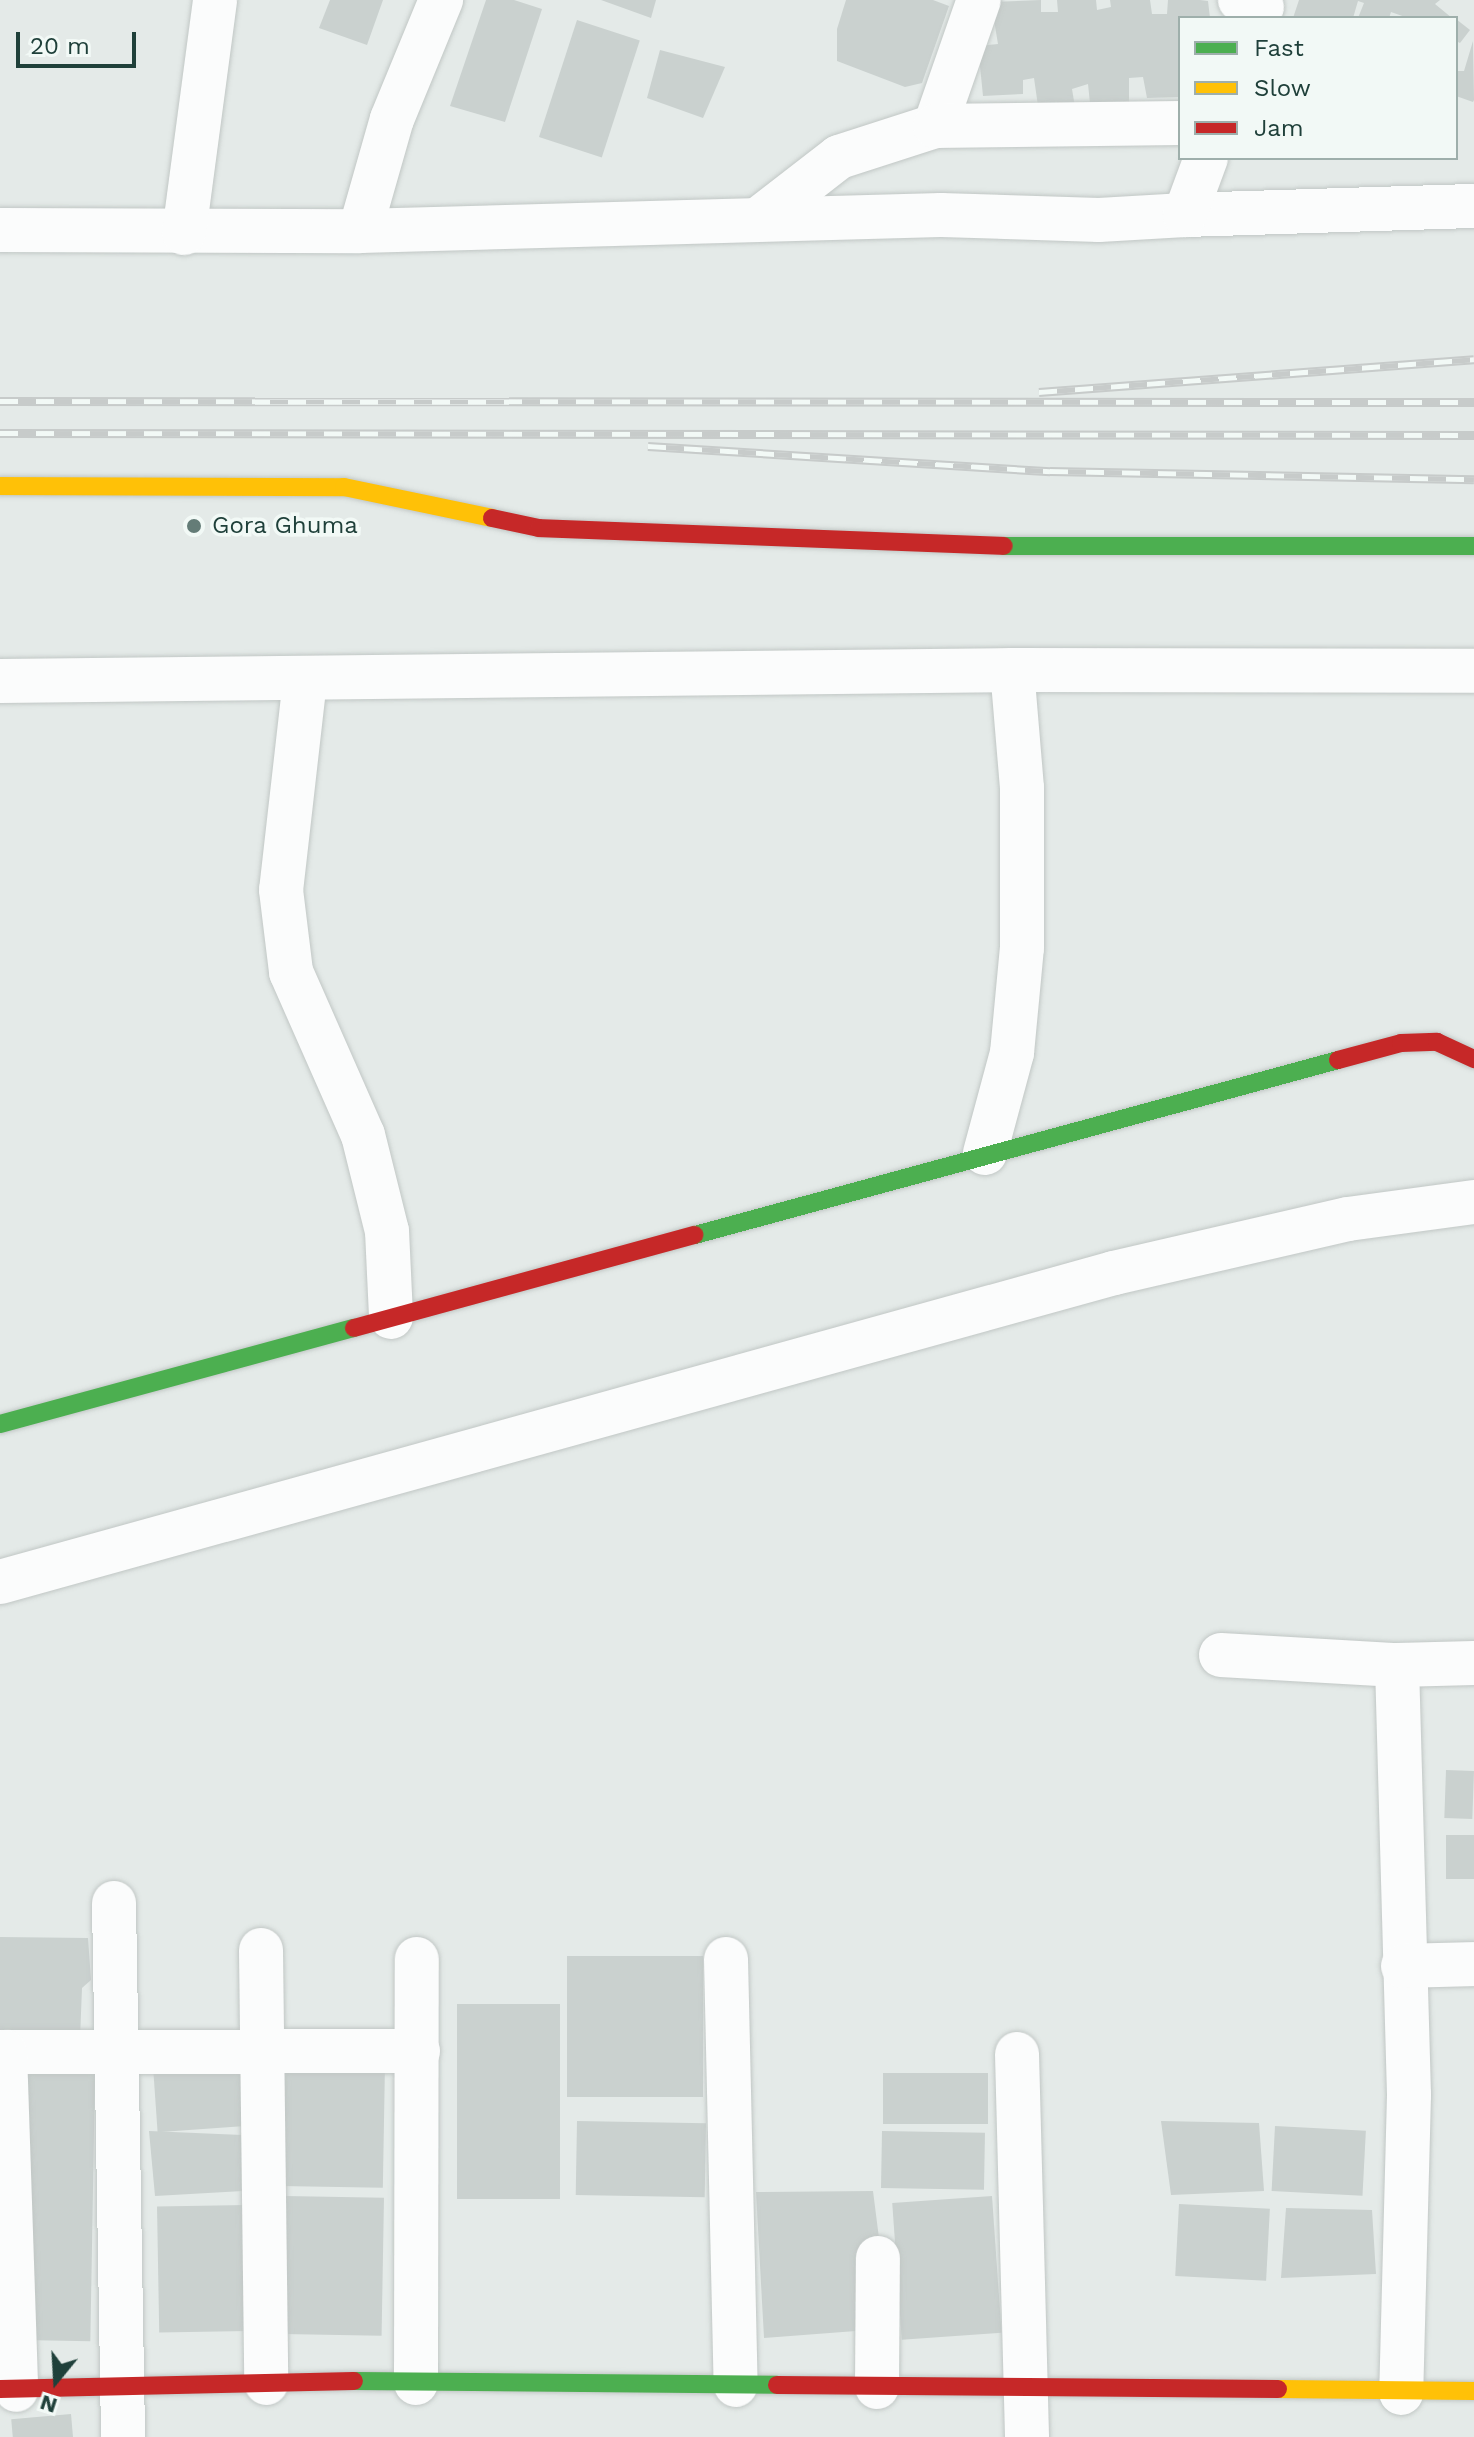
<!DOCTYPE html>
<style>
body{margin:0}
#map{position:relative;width:1474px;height:2437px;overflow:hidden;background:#e4eae8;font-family:"Work Sans",sans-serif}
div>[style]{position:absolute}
.building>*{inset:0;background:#cad1cf;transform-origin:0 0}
.roads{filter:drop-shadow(0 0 2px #c1c7c5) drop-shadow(0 0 2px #c1c7c5)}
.street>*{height:44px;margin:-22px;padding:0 22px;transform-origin:22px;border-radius:22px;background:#fbfcfc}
.fast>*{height:18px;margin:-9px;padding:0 9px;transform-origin:9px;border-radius:9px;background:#4caf50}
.slow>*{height:18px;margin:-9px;padding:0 9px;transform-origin:9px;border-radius:9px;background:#ffc107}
.jam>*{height:18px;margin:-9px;padding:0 9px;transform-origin:9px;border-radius:9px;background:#c62828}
.rail>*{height:9px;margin-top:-4.5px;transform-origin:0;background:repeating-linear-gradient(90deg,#f2f9f6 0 18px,#c7cbca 0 36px);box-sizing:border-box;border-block:2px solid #c7cbca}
.dots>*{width:22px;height:22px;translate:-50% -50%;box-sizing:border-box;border:4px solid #f2f9f6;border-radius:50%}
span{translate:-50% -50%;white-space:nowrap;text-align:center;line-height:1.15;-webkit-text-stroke:7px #f2f9f6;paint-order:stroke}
.poi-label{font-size:24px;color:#1f403a}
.left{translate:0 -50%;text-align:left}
.legend{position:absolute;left:1178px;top:16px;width:280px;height:144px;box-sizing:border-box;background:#f2f9f6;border:2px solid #9eafab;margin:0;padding:10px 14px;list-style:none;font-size:24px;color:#1f403a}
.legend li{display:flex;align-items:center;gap:16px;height:40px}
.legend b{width:40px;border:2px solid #9eafab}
.north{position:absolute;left:16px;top:2341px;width:80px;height:80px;-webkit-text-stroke:6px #f2f9f6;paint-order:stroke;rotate:198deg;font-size:22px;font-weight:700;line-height:32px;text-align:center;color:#1f403a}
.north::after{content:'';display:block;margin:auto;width:28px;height:36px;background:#1f403a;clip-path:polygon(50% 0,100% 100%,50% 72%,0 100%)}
.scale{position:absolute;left:16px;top:32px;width:120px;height:36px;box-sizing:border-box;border:4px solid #1f403a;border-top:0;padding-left:10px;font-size:24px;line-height:28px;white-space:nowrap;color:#1f403a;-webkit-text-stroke:6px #f2f9f6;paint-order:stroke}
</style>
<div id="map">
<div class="building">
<i style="clip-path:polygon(330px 0,383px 0,367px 45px,319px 28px)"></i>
<i style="clip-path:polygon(486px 0,514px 0,542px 9px,505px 122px,450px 106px)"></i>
<i style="clip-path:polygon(601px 0,656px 0,651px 18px)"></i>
<i style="clip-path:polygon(846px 0,933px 0,949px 6px,922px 83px,905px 87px,837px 61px,837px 29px)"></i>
<i style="clip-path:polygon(1041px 0,1041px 12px,1058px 12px,1057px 0,1096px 0,1097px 10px,1111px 7px,1110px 0,1150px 0,1152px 14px,1167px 14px,1168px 0,1200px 0,1208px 1px,1210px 18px,1180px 18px,1180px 97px,1147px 98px,1143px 77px,1129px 78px,1129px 109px,1091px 113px,1088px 84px,1072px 89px,1075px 107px,1038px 106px,1034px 78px,1023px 80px,1023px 94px,983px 96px,978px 46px,998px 44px,991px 2px)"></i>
<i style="clip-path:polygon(1299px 0,1440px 0,1435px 4px,1452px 18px,1408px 18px,1391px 12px,1389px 18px,1358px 18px,1364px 3px,1358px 1px,1353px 18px,1293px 18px)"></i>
<i style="clip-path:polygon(1456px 19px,1470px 30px,1460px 43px,1456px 41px)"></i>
<i style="left:577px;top:20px;width:66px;height:123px;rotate:18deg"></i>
<i style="clip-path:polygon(1473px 41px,1474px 100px,1473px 102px,1456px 96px,1456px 71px,1464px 71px)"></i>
<i style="clip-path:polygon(660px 50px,725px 67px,703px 118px,647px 98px)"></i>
<i style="left:1446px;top:1770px;width:28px;height:48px;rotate:2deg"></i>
<i style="left:1446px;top:1835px;width:28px;height:44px"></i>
<i style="clip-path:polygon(0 1937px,88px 1938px,91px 1980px,82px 1988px,80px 2039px,0 2041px)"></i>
<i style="left:703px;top:1956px;width:141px;height:136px;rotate:90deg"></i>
<i style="left:457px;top:2004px;width:103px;height:195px"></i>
<i style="left:244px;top:2063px;width:63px;height:91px;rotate:86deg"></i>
<i style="left:282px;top:2063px;width:103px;height:123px;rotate:1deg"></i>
<i style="left:27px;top:2073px;width:68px;height:267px;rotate:1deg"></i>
<i style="left:883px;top:2073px;width:105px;height:51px"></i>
<i style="left:577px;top:2121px;width:129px;height:74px;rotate:1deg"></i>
<i style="clip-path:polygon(1161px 2121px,1259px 2123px,1264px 2191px,1171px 2195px)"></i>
<i style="left:1275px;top:2126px;width:91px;height:65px;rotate:3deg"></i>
<i style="clip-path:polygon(149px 2131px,242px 2135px,243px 2191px,155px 2196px)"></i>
<i style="left:882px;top:2131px;width:103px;height:57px;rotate:1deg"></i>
<i style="clip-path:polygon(873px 2191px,880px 2246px,861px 2244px,869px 2330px,764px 2338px,756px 2192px)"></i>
<i style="left:285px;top:2196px;width:99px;height:138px;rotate:1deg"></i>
<i style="left:992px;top:2196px;width:137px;height:100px;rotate:86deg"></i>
<i style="left:1179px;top:2204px;width:91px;height:72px;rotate:3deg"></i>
<i style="left:246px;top:2205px;width:126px;height:89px;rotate:89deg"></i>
<i style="clip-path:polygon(1286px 2208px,1372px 2210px,1376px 2274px,1281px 2278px)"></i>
<i style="left:71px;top:2414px;width:23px;height:60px;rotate:85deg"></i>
</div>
<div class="roads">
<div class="street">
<i style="left:1240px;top:0;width:23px;rotate:18deg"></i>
<i style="left:935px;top:126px;width:133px;rotate:-70.8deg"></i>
<i style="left:1185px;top:215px;width:289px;rotate:-1.8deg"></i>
<i style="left:759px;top:219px;width:101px;rotate:-37.8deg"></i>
<i style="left:839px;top:157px;width:101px;rotate:-17.9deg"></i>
<i style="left:935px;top:126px;width:245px;rotate:-0.7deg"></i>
<i style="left:0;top:230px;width:360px;rotate:0.2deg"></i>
<i style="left:360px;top:231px;width:581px;rotate:-1.58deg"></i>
<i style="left:941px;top:215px;width:158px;rotate:1.8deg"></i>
<i style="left:1099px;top:220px;width:86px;rotate:-3.3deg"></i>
<i style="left:1185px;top:215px;width:61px;rotate:-69.8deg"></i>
<i style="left:360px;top:231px;width:116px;rotate:-74.1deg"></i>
<i style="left:392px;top:119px;width:129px;rotate:-67.6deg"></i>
<i style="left:184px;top:233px;width:235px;rotate:-82.4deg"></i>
<i style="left:305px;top:680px;width:211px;rotate:96.5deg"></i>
<i style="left:281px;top:890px;width:83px;rotate:83deg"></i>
<i style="left:291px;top:972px;width:178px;rotate:66.2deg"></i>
<i style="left:363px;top:1135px;width:99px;rotate:76deg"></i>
<i style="left:387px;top:1231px;width:86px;rotate:87.3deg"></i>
<i style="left:0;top:681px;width:1012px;rotate:-0.62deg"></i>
<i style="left:1012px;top:670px;width:462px;rotate:0.1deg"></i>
<i style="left:985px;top:1153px;width:104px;rotate:-74.9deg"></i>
<i style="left:1012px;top:1053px;width:105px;rotate:-84.6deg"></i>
<i style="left:1022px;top:948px;width:160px;rotate:-90deg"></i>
<i style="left:1022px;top:788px;width:118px;rotate:-94.8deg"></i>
<i style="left:0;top:1582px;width:1156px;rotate:-15.5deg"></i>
<i style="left:1114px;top:1273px;width:240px;rotate:-13deg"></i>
<i style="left:1348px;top:1219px;width:127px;rotate:-7.7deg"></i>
<i style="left:1221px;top:1655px;width:176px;rotate:3.3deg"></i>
<i style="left:1397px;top:1665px;width:77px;rotate:-1.5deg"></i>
<i style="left:1397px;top:1665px;width:430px;rotate:88.4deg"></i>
<i style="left:1409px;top:2095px;width:298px;rotate:91.5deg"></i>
<i style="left:114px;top:1903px;width:534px;rotate:89.03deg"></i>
<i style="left:261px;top:1950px;width:433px;rotate:89.3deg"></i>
<i style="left:726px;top:1959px;width:426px;rotate:88.7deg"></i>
<i style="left:1403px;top:1966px;width:71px;rotate:-1.6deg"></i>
<i style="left:0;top:2052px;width:418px;rotate:-0.1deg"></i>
<i style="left:5px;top:2052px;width:338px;rotate:88.1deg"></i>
<i style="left:1017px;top:2054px;width:383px;rotate:88.5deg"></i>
<i style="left:416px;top:2383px;width:424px;rotate:-89.9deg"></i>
<i style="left:877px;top:2387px;width:129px;rotate:-89.6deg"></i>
</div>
<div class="fast">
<i style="left:1004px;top:546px;width:470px"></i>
<i style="left:695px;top:1235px;width:666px;rotate:-15.22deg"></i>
<i style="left:0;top:1424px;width:367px;rotate:-15.2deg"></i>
<i style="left:354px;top:2381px;width:423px;rotate:0.5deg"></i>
</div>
<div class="slow">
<i style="left:0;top:486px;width:344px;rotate:0.2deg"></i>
<i style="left:344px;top:487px;width:151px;rotate:11.8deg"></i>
<i style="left:1278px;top:2389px;width:196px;rotate:0.6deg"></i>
</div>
<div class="jam">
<i style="left:492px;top:518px;width:48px;rotate:12deg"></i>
<i style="left:539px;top:528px;width:465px;rotate:2.2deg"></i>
<i style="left:1338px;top:1060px;width:65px;rotate:-15.1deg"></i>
<i style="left:1401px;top:1043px;width:36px;rotate:-2deg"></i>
<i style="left:1437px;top:1042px;width:41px;rotate:24.7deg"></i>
<i style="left:354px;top:1328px;width:353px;rotate:-15.3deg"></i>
<i style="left:777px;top:2385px;width:501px;rotate:0.46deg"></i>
<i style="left:0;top:2389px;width:354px;rotate:-1.3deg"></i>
</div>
</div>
<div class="rail">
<i style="left:1039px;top:392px;width:436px;rotate:-4.3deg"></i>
<i style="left:0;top:401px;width:1474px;rotate:0.04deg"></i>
<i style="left:0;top:433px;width:1474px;rotate:0.08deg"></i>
<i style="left:648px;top:446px;width:403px;rotate:3.6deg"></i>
<i style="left:1050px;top:471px;width:424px;rotate:1.1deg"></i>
</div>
<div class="dots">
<i style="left:194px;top:526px;background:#647c77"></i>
</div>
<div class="poi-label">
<span class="left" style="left:212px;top:526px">Gora Ghuma</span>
</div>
<ul class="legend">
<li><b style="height:10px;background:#4caf50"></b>Fast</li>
<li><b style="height:10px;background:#ffc107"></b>Slow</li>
<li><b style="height:10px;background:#c62828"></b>Jam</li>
</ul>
<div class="north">N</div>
<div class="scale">20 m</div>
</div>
